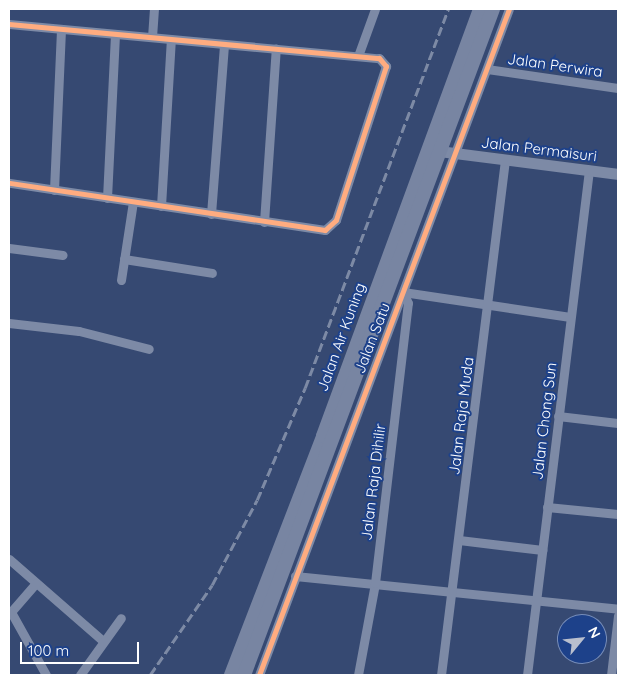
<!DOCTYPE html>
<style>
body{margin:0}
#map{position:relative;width:627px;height:684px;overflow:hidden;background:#364972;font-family:Quicksand,sans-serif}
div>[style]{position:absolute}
.minor>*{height:9px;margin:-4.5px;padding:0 4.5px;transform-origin:4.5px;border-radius:4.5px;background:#7d8aa6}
.tertiary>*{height:11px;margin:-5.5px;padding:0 5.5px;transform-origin:5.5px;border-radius:5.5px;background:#7d8aa6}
.secondary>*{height:14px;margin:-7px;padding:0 7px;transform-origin:7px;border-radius:7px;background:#7885a2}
.rail>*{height:2.5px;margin-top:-1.25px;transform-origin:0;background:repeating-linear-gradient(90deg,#7d8aa5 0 9px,transparent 0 13px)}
.cycleway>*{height:5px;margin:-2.5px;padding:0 2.5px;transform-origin:2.5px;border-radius:2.5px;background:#ffac80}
span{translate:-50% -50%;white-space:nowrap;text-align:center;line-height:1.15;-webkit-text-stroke:4px #1d418a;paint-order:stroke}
.street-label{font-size:15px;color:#fff}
.frame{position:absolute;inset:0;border:10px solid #fff;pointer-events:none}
.north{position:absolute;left:557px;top:614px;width:50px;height:50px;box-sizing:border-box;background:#1d418a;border:1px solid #778db9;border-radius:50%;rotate:62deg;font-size:14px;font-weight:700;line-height:20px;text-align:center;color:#fff}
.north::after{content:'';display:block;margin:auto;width:18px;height:22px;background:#b9bfce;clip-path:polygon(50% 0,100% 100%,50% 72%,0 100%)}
.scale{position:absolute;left:20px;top:642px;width:119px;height:22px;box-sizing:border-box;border:2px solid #fff;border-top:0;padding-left:6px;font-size:15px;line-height:18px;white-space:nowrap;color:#fff;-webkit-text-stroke:4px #1d418a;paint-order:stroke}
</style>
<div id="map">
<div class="minor">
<i style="left:9px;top:24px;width:372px;rotate:5.3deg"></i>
<i style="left:379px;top:58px;width:11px;rotate:49deg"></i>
<i style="left:386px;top:66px;width:162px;rotate:108deg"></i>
<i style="left:336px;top:220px;width:15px;rotate:138deg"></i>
<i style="left:325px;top:230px;width:319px;rotate:-171.5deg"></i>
<i style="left:152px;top:37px;width:28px;rotate:-86deg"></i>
<i style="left:358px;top:56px;width:50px;rotate:-70.1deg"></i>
<i style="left:487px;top:69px;width:132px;rotate:8.3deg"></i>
<i style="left:54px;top:190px;width:161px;rotate:-87.5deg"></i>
<i style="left:107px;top:198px;width:164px;rotate:-87.2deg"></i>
<i style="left:161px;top:206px;width:167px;rotate:-86.6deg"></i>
<i style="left:211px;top:214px;width:170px;rotate:-85.6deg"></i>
<i style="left:264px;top:222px;width:174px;rotate:-86.1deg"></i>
<i style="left:9px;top:248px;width:54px;rotate:7.4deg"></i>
<i style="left:124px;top:259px;width:89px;rotate:9deg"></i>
<i style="left:121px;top:280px;width:79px;rotate:-81.3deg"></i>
<i style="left:403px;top:292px;width:169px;rotate:8.5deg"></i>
<i style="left:9px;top:323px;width:70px;rotate:6.5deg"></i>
<i style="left:79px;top:331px;width:72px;rotate:14.4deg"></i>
<i style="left:558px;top:416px;width:60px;rotate:6.7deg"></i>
<i style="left:547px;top:507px;width:71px;rotate:5.6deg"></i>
<i style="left:459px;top:540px;width:84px;rotate:6.9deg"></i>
<i style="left:9px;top:559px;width:125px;rotate:41.1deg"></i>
<i style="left:295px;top:576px;width:325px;rotate:5.8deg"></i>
<i style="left:36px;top:583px;width:38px;rotate:131deg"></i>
<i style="left:11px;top:612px;width:72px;rotate:60.9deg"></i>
<i style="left:80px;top:675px;width:70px;rotate:-54.3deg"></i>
<i style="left:259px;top:675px;width:711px;rotate:-69.43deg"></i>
<i style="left:358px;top:675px;width:94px;rotate:-79.5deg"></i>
<i style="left:375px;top:583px;width:282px;rotate:-83.3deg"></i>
<i style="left:408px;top:303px;width:12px;rotate:-114deg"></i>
<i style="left:441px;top:675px;width:519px;rotate:-82.92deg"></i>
<i style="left:527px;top:675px;width:509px;rotate:-83deg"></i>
<i style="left:611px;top:675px;width:60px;rotate:-83.3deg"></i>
</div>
<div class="tertiary">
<i style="left:431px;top:150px;width:189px;rotate:7.3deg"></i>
</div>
<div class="secondary">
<i style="left:231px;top:675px;width:256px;rotate:-68.9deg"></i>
<i style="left:323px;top:436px;width:455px;rotate:-69.8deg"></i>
<i style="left:244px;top:675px;width:711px;rotate:-69.5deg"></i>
</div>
<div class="rail">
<i style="left:150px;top:675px;width:109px;rotate:-55.4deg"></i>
<i style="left:212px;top:585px;width:96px;rotate:-62.1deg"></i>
<i style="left:257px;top:500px;width:122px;rotate:-66.8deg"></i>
<i style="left:305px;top:388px;width:405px;rotate:-69.3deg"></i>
</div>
<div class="cycleway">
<i style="left:9px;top:24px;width:372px;rotate:5.3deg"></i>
<i style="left:379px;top:58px;width:11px;rotate:49deg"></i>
<i style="left:386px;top:66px;width:162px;rotate:108deg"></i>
<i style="left:336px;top:220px;width:15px;rotate:138deg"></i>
<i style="left:325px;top:230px;width:319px;rotate:-171.5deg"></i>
<i style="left:259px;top:675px;width:711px;rotate:-69.43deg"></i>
</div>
<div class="street-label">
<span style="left:555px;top:65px;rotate:8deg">Jalan Perwira</span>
<span style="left:539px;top:149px;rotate:7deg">Jalan Permaisuri</span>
<span style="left:341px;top:337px;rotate:-70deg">Jalan Air Kuning</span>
<span style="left:372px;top:338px;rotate:-69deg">Jalan Satu</span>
<span style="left:461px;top:416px;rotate:-83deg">Jalan Raja Muda</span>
<span style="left:544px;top:421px;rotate:-83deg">Jalan Chong Sun</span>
<span style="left:373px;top:482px;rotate:-83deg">Jalan Raja Dihilir</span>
</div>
<div class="frame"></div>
<div class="north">N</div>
<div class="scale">100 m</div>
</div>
